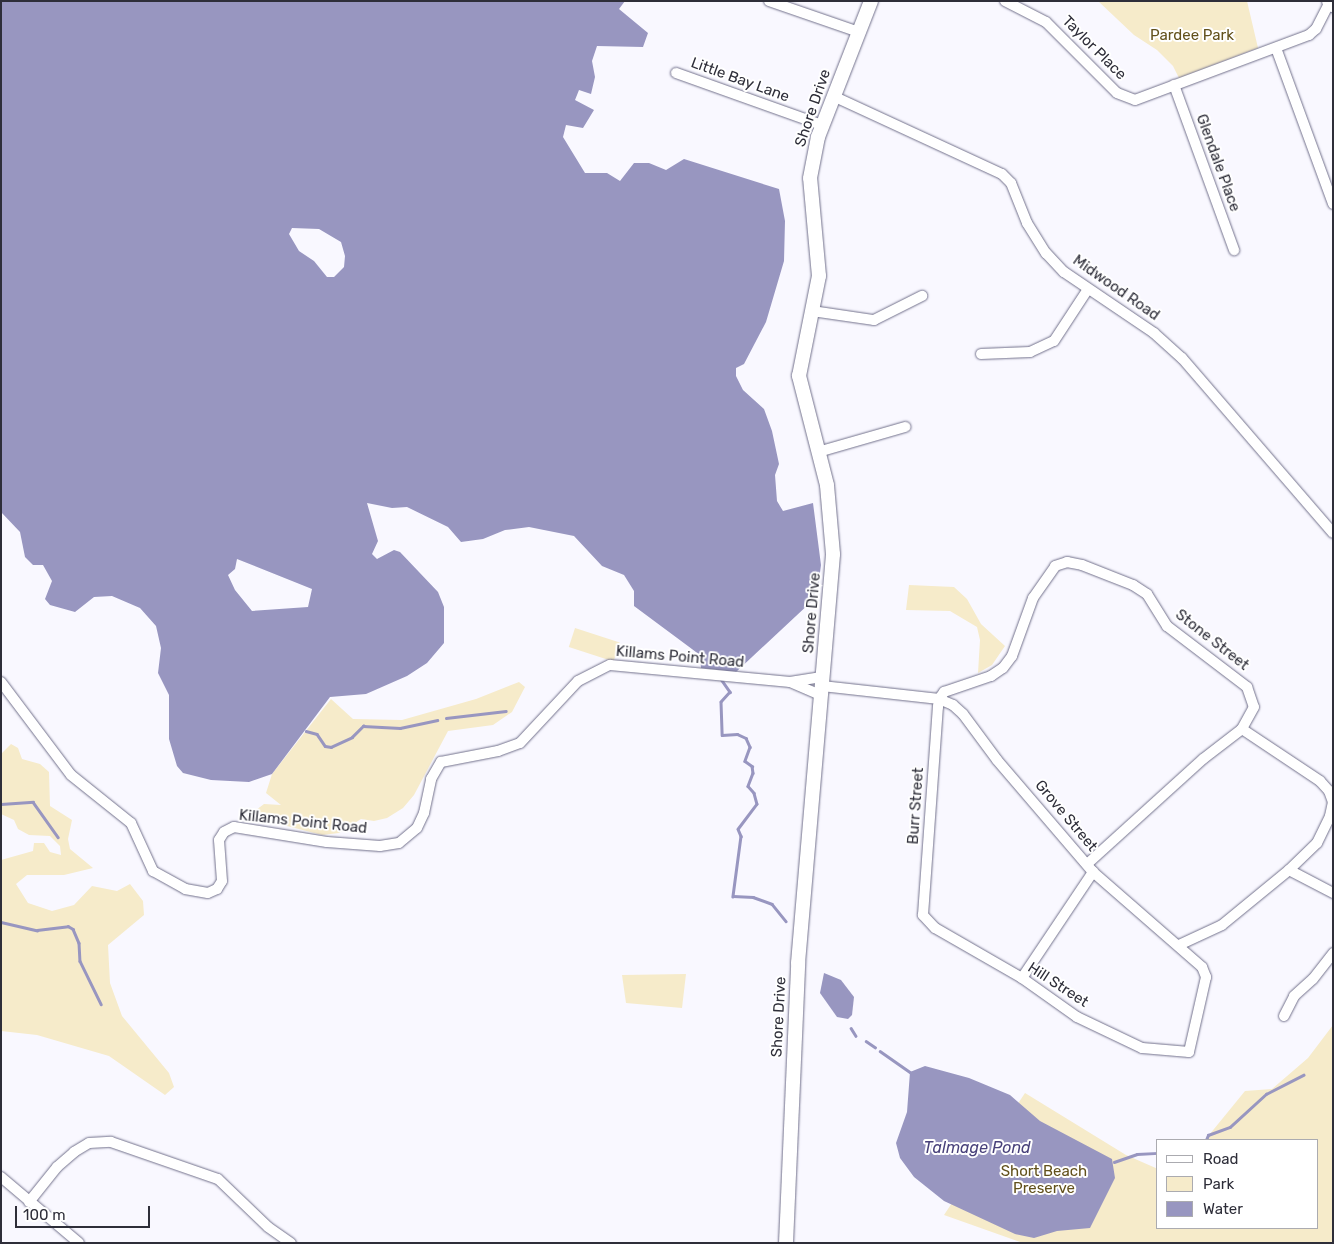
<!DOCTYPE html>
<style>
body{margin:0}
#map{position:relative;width:1334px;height:1244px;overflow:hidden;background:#f9f8ff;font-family:Rubik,sans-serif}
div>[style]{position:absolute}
.green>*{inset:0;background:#f6ebca;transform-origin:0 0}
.water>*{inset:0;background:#9896c0}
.stream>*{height:2.5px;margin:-1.25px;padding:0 1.25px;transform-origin:1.25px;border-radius:1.25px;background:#9896c0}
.roads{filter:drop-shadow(0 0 1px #72718c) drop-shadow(0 0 1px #72718c)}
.street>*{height:10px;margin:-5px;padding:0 5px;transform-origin:5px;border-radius:5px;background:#fff}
.secondary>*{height:14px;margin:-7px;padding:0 7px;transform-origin:7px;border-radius:7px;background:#fff}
span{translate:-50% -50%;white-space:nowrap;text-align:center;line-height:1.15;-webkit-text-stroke:4px #fff;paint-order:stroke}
.park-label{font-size:15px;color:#62511c}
.street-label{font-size:15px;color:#2e2e39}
.water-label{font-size:16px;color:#49427b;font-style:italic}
.frame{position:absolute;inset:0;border:2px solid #2e2e39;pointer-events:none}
.legend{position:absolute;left:1156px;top:1139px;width:162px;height:90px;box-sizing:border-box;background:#fff;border:1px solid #ababb0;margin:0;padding:6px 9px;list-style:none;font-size:15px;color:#2e2e39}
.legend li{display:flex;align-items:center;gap:10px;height:25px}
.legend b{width:25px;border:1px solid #ababb0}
.scale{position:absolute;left:15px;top:1206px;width:135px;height:22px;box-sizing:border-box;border:2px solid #2e2e39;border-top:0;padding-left:6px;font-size:15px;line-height:18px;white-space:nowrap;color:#2e2e39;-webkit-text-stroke:4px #fff;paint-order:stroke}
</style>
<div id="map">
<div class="green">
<i style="clip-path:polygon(1098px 1px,1247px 1px,1258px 48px,1179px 78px,1173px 66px,1157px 50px,1134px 35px)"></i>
<i style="clip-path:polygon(909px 585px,954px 587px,967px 599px,981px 624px,1005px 646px,992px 665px,978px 673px,980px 640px,977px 627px,950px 611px,906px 610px)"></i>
<i style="left:575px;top:628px;width:47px;height:20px;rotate:18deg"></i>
<i style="clip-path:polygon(519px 682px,525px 687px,512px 712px,493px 725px,448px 731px,414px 795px,403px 808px,387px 818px,374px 821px,361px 819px,339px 833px,322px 835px,248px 816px,264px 804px,281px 805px,266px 793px,272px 774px,331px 699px,353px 719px,402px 720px,476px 699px)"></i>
<i style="clip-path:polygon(11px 744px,18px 748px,22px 759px,40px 764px,49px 772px,50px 806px,72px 820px,68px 839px,70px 849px,93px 868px,64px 875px,27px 875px,16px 884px,28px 903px,52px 911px,74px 905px,92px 886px,117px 891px,130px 884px,143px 901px,144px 915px,108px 945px,110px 983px,122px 1016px,169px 1073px,174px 1087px,165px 1095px,109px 1056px,37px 1035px,1px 1031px,1px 860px,33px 851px,34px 843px,44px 843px,50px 852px,61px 855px,60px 846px,50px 836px,29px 835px,18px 829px,14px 820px,1px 814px,1px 754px)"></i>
<i style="clip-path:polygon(686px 974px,682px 1008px,626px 1003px,622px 975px)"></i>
<i style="clip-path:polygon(1333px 1025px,1333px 1243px,1023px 1243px,944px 1215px,1025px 1093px,1126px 1155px,1158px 1169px,1158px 1228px,1318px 1228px,1318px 1140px,1205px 1140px,1245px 1091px,1272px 1089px,1308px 1058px)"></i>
</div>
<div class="water">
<i style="clip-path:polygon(evenodd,1px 1px,625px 1px,619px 9px,648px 33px,643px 47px,597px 46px,592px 61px,595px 77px,591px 94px,579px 90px,575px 100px,594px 110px,583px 128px,566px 125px,563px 137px,585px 173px,607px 173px,620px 181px,634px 163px,649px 163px,666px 170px,684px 159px,779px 189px,785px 221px,784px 261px,766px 322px,744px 364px,736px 368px,736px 376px,743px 390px,764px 409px,772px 431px,779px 464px,775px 475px,777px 501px,783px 511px,813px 503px,821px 565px,818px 587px,811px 602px,736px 672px,701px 668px,700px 655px,634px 606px,634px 591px,624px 575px,602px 566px,574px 536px,529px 527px,505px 530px,483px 539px,461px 542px,448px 527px,407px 507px,392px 508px,367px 503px,378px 541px,372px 554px,377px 559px,394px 550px,400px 552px,438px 592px,444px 607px,444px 643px,427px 663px,407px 676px,366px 694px,330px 697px,272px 774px,249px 782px,211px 780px,183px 773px,177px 766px,169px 739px,169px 695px,158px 673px,161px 648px,156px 626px,140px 608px,112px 596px,94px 597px,75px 612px,50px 605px,45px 599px,52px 581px,43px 565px,33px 565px,25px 557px,20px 532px,1px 512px,1px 1px,292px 228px,319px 229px,341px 242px,345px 256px,344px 267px,334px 277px,327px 277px,314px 261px,299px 251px,289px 234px,292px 228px,1px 1px,237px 559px,312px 589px,308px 607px,252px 611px,235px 590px,228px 575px,235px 569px,237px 559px)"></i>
<i style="clip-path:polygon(824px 973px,841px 980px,854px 997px,852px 1015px,848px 1019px,837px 1017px,820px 993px)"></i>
<i style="clip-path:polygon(925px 1066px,969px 1078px,1010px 1095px,1040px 1121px,1112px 1159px,1115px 1178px,1090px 1228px,1057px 1231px,1034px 1238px,1015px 1234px,944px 1201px,914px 1177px,900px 1158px,896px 1143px,907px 1112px,910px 1072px)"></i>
</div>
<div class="stream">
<i style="left:721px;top:679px;width:16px;rotate:55deg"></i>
<i style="left:730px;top:692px;width:13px;rotate:132deg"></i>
<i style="left:721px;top:702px;width:33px;rotate:88deg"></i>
<i style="left:722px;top:735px;width:15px;rotate:-4deg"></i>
<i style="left:737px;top:734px;width:10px;rotate:24deg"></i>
<i style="left:746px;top:738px;width:10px;rotate:66deg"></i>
<i style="left:750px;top:747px;width:15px;rotate:110deg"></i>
<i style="left:745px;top:761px;width:9px;rotate:36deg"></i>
<i style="left:752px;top:766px;width:7px;rotate:82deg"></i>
<i style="left:753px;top:773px;width:14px;rotate:111deg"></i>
<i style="left:748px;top:786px;width:9px;rotate:49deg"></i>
<i style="left:754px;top:793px;width:11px;rotate:75deg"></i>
<i style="left:757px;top:804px;width:31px;rotate:127deg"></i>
<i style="left:738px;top:829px;width:8px;rotate:67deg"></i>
<i style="left:741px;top:836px;width:61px;rotate:97.6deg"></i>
<i style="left:733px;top:896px;width:20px;rotate:3deg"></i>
<i style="left:753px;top:897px;width:20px;rotate:20deg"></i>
<i style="left:772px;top:904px;width:22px;rotate:51deg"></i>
<i style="left:446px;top:718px;width:60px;rotate:-6.7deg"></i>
<i style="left:306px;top:731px;width:11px;rotate:15deg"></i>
<i style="left:317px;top:734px;width:14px;rotate:56deg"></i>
<i style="left:325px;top:746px;width:6px;rotate:9deg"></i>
<i style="left:331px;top:747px;width:23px;rotate:-25deg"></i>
<i style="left:352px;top:737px;width:16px;rotate:-45deg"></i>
<i style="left:363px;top:726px;width:37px;rotate:3deg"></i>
<i style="left:400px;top:728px;width:38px;rotate:-12deg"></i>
<i style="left:1px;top:804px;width:32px;rotate:-4deg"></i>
<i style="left:33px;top:802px;width:43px;rotate:54.5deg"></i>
<i style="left:1px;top:922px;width:37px;rotate:13deg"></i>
<i style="left:37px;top:930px;width:31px;rotate:-7deg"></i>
<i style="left:68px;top:926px;width:6px;rotate:31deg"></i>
<i style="left:73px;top:929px;width:15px;rotate:67deg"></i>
<i style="left:79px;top:943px;width:18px;rotate:87deg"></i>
<i style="left:80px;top:961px;width:48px;rotate:64deg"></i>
<i style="left:851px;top:1028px;width:9px;rotate:58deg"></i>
<i style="left:866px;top:1041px;width:11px;rotate:34deg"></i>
<i style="left:880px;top:1051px;width:37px;rotate:35deg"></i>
<i style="left:1206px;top:1140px;width:5px;rotate:-68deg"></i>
<i style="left:1208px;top:1135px;width:23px;rotate:-20deg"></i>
<i style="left:1230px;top:1127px;width:49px;rotate:-42.5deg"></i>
<i style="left:1266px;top:1094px;width:42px;rotate:-27.2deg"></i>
<i style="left:1114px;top:1162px;width:24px;rotate:-19deg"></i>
<i style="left:1137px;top:1154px;width:21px;rotate:-3deg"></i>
</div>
<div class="roads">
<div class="street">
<i style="left:769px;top:1px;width:95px;rotate:19deg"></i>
<i style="left:1005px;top:1px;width:46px;rotate:27.1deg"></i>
<i style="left:1046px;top:22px;width:100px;rotate:45deg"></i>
<i style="left:1117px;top:93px;width:19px;rotate:21deg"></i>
<i style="left:1135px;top:100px;width:186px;rotate:-20.5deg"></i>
<i style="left:1309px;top:35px;width:9px;rotate:-41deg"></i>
<i style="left:1316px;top:29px;width:30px;rotate:-63deg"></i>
<i style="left:1276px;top:48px;width:166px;rotate:69.9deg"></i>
<i style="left:676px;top:73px;width:155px;rotate:19.6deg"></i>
<i style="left:1174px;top:85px;width:176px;rotate:70deg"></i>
<i style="left:833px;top:96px;width:186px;rotate:24.8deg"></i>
<i style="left:1002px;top:174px;width:13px;rotate:45deg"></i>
<i style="left:1011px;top:183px;width:43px;rotate:68.2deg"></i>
<i style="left:1027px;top:223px;width:36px;rotate:58deg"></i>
<i style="left:1046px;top:253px;width:26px;rotate:47deg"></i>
<i style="left:1064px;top:272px;width:109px;rotate:34.1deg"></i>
<i style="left:1154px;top:333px;width:38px;rotate:42deg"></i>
<i style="left:1182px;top:358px;width:231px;rotate:49.2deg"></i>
<i style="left:812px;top:311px;width:63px;rotate:8.3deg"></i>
<i style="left:874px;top:320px;width:54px;rotate:-26.6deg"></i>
<i style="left:981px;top:354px;width:49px;rotate:-2.3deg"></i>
<i style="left:1030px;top:352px;width:26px;rotate:-25deg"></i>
<i style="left:1054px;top:341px;width:62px;rotate:-56.8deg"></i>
<i style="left:818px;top:452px;width:91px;rotate:-16deg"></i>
<i style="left:1px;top:682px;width:116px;rotate:53deg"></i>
<i style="left:71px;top:775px;width:77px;rotate:38.7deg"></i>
<i style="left:131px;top:823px;width:53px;rotate:65.4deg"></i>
<i style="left:153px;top:871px;width:37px;rotate:29deg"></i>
<i style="left:185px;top:889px;width:23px;rotate:10deg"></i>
<i style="left:208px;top:893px;width:10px;rotate:-24deg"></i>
<i style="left:217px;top:889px;width:9px;rotate:-58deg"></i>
<i style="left:222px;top:881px;width:41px;rotate:-94.2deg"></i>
<i style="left:219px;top:840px;width:9px;rotate:-58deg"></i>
<i style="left:224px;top:832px;width:11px;rotate:-27deg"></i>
<i style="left:234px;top:827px;width:94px;rotate:9.2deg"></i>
<i style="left:327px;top:842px;width:53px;rotate:4.3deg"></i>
<i style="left:380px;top:846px;width:19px;rotate:-9deg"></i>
<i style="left:399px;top:843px;width:23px;rotate:-40deg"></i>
<i style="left:417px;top:828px;width:17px;rotate:-65deg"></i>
<i style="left:424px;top:813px;width:35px;rotate:-78deg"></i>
<i style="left:431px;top:779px;width:20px;rotate:-60deg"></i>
<i style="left:441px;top:762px;width:58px;rotate:-10.9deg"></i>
<i style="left:498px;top:751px;width:23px;rotate:-20deg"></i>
<i style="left:520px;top:743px;width:85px;rotate:-46.9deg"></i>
<i style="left:578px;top:681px;width:36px;rotate:-27deg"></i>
<i style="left:610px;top:665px;width:181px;rotate:5.4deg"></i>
<i style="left:790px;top:682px;width:32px;rotate:-9deg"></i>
<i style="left:790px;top:682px;width:34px;rotate:23deg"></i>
<i style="left:822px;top:686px;width:118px;rotate:6.3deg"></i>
<i style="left:939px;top:699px;width:15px;rotate:23deg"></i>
<i style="left:953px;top:705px;width:13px;rotate:42deg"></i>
<i style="left:963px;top:714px;width:57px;rotate:53.5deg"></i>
<i style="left:997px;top:760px;width:148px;rotate:49.4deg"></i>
<i style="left:1093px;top:872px;width:145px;rotate:41.1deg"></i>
<i style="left:1202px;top:967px;width:11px;rotate:68deg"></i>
<i style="left:1206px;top:977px;width:77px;rotate:102.8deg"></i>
<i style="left:1189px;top:1052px;width:47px;rotate:-175.1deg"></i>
<i style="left:1142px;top:1048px;width:72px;rotate:-154.5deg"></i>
<i style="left:1077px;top:1017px;width:67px;rotate:-144.7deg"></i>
<i style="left:1022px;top:978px;width:100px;rotate:-150.1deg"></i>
<i style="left:935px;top:928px;width:18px;rotate:-133deg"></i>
<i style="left:923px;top:915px;width:209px;rotate:-85.9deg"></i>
<i style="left:938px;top:707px;width:8px;rotate:-83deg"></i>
<i style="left:939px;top:699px;width:9px;rotate:-54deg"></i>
<i style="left:944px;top:692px;width:50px;rotate:-18.8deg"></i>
<i style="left:991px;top:676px;width:14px;rotate:-34deg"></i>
<i style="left:1003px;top:668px;width:15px;rotate:-53deg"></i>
<i style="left:1012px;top:656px;width:62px;rotate:-70.1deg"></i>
<i style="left:1033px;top:598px;width:39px;rotate:-55deg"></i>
<i style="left:1055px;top:566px;width:13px;rotate:-18deg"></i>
<i style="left:1067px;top:562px;width:15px;rotate:11deg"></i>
<i style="left:1082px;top:565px;width:55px;rotate:21.4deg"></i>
<i style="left:1133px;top:585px;width:17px;rotate:33deg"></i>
<i style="left:1147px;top:594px;width:38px;rotate:58deg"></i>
<i style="left:1167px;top:626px;width:101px;rotate:37.3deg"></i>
<i style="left:1247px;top:687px;width:21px;rotate:71deg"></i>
<i style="left:1254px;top:707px;width:25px;rotate:119deg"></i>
<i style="left:1242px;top:729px;width:49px;rotate:142.4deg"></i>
<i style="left:1203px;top:759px;width:156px;rotate:137.8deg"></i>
<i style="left:1289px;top:870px;width:50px;rotate:27.6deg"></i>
<i style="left:1179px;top:945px;width:47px;rotate:-24.9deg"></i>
<i style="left:1222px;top:925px;width:87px;rotate:-39.4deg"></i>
<i style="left:1289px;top:870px;width:39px;rotate:-44deg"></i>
<i style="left:1317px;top:843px;width:30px;rotate:-64deg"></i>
<i style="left:1330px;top:816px;width:14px;rotate:-78deg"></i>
<i style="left:1333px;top:802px;width:12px;rotate:-110deg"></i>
<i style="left:1329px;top:791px;width:13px;rotate:-132deg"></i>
<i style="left:1320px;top:781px;width:94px;rotate:-146.3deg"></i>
<i style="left:1022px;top:978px;width:128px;rotate:-56.2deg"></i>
<i style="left:1284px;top:1016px;width:22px;rotate:-63deg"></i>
<i style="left:1294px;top:996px;width:25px;rotate:-42deg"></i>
<i style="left:1313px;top:979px;width:33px;rotate:-52deg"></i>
<i style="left:1px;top:1177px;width:102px;rotate:40.2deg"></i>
<i style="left:29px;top:1202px;width:45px;rotate:-51.3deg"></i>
<i style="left:57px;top:1167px;width:23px;rotate:-41deg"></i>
<i style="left:74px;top:1152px;width:17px;rotate:-31deg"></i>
<i style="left:89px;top:1143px;width:22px;rotate:-3deg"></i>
<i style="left:111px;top:1142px;width:113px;rotate:19.1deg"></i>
<i style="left:218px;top:1179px;width:69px;rotate:43.8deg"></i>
<i style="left:268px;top:1227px;width:28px;rotate:35deg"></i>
</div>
<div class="secondary">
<i style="left:1329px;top:1px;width:6px;rotate:45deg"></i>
<i style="left:786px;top:1243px;width:280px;rotate:-87.5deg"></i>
<i style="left:798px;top:963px;width:410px;rotate:-85.1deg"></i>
<i style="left:833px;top:554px;width:69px;rotate:-95deg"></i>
<i style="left:827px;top:485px;width:113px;rotate:-104.4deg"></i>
<i style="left:799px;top:376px;width:102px;rotate:-78.7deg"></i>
<i style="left:819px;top:276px;width:98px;rotate:-95.2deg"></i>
<i style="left:810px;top:178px;width:42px;rotate:-79deg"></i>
<i style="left:818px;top:137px;width:146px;rotate:-68.7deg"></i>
</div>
</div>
<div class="park-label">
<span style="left:1192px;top:36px">Pardee Park</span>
<span style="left:1044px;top:1180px">Short Beach<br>Preserve</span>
</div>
<div class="street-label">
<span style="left:1094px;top:48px;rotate:45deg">Taylor Place</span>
<span style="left:740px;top:80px;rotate:20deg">Little Bay Lane</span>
<span style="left:813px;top:108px;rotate:-71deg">Shore Drive</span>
<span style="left:1218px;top:163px;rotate:70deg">Glendale Place</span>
<span style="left:1116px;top:288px;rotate:35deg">Midwood Road</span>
<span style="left:812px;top:613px;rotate:-85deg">Shore Drive</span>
<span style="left:1212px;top:640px;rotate:38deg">Stone Street</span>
<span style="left:680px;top:657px;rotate:5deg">Killams Point Road</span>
<span style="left:916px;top:806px;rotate:-86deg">Burr Street</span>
<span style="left:1066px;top:816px;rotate:50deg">Grove Street</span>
<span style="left:303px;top:822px;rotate:6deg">Killams Point Road</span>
<span style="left:1058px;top:985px;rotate:33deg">Hill Street</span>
<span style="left:779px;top:1017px;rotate:-87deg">Shore Drive</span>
</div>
<div class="water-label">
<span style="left:977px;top:1148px">Talmage Pond</span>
</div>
<div class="frame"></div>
<ul class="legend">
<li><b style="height:6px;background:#fff"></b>Road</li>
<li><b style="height:14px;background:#f6ebca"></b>Park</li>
<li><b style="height:14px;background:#9896c0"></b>Water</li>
</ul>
<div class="scale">100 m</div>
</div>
